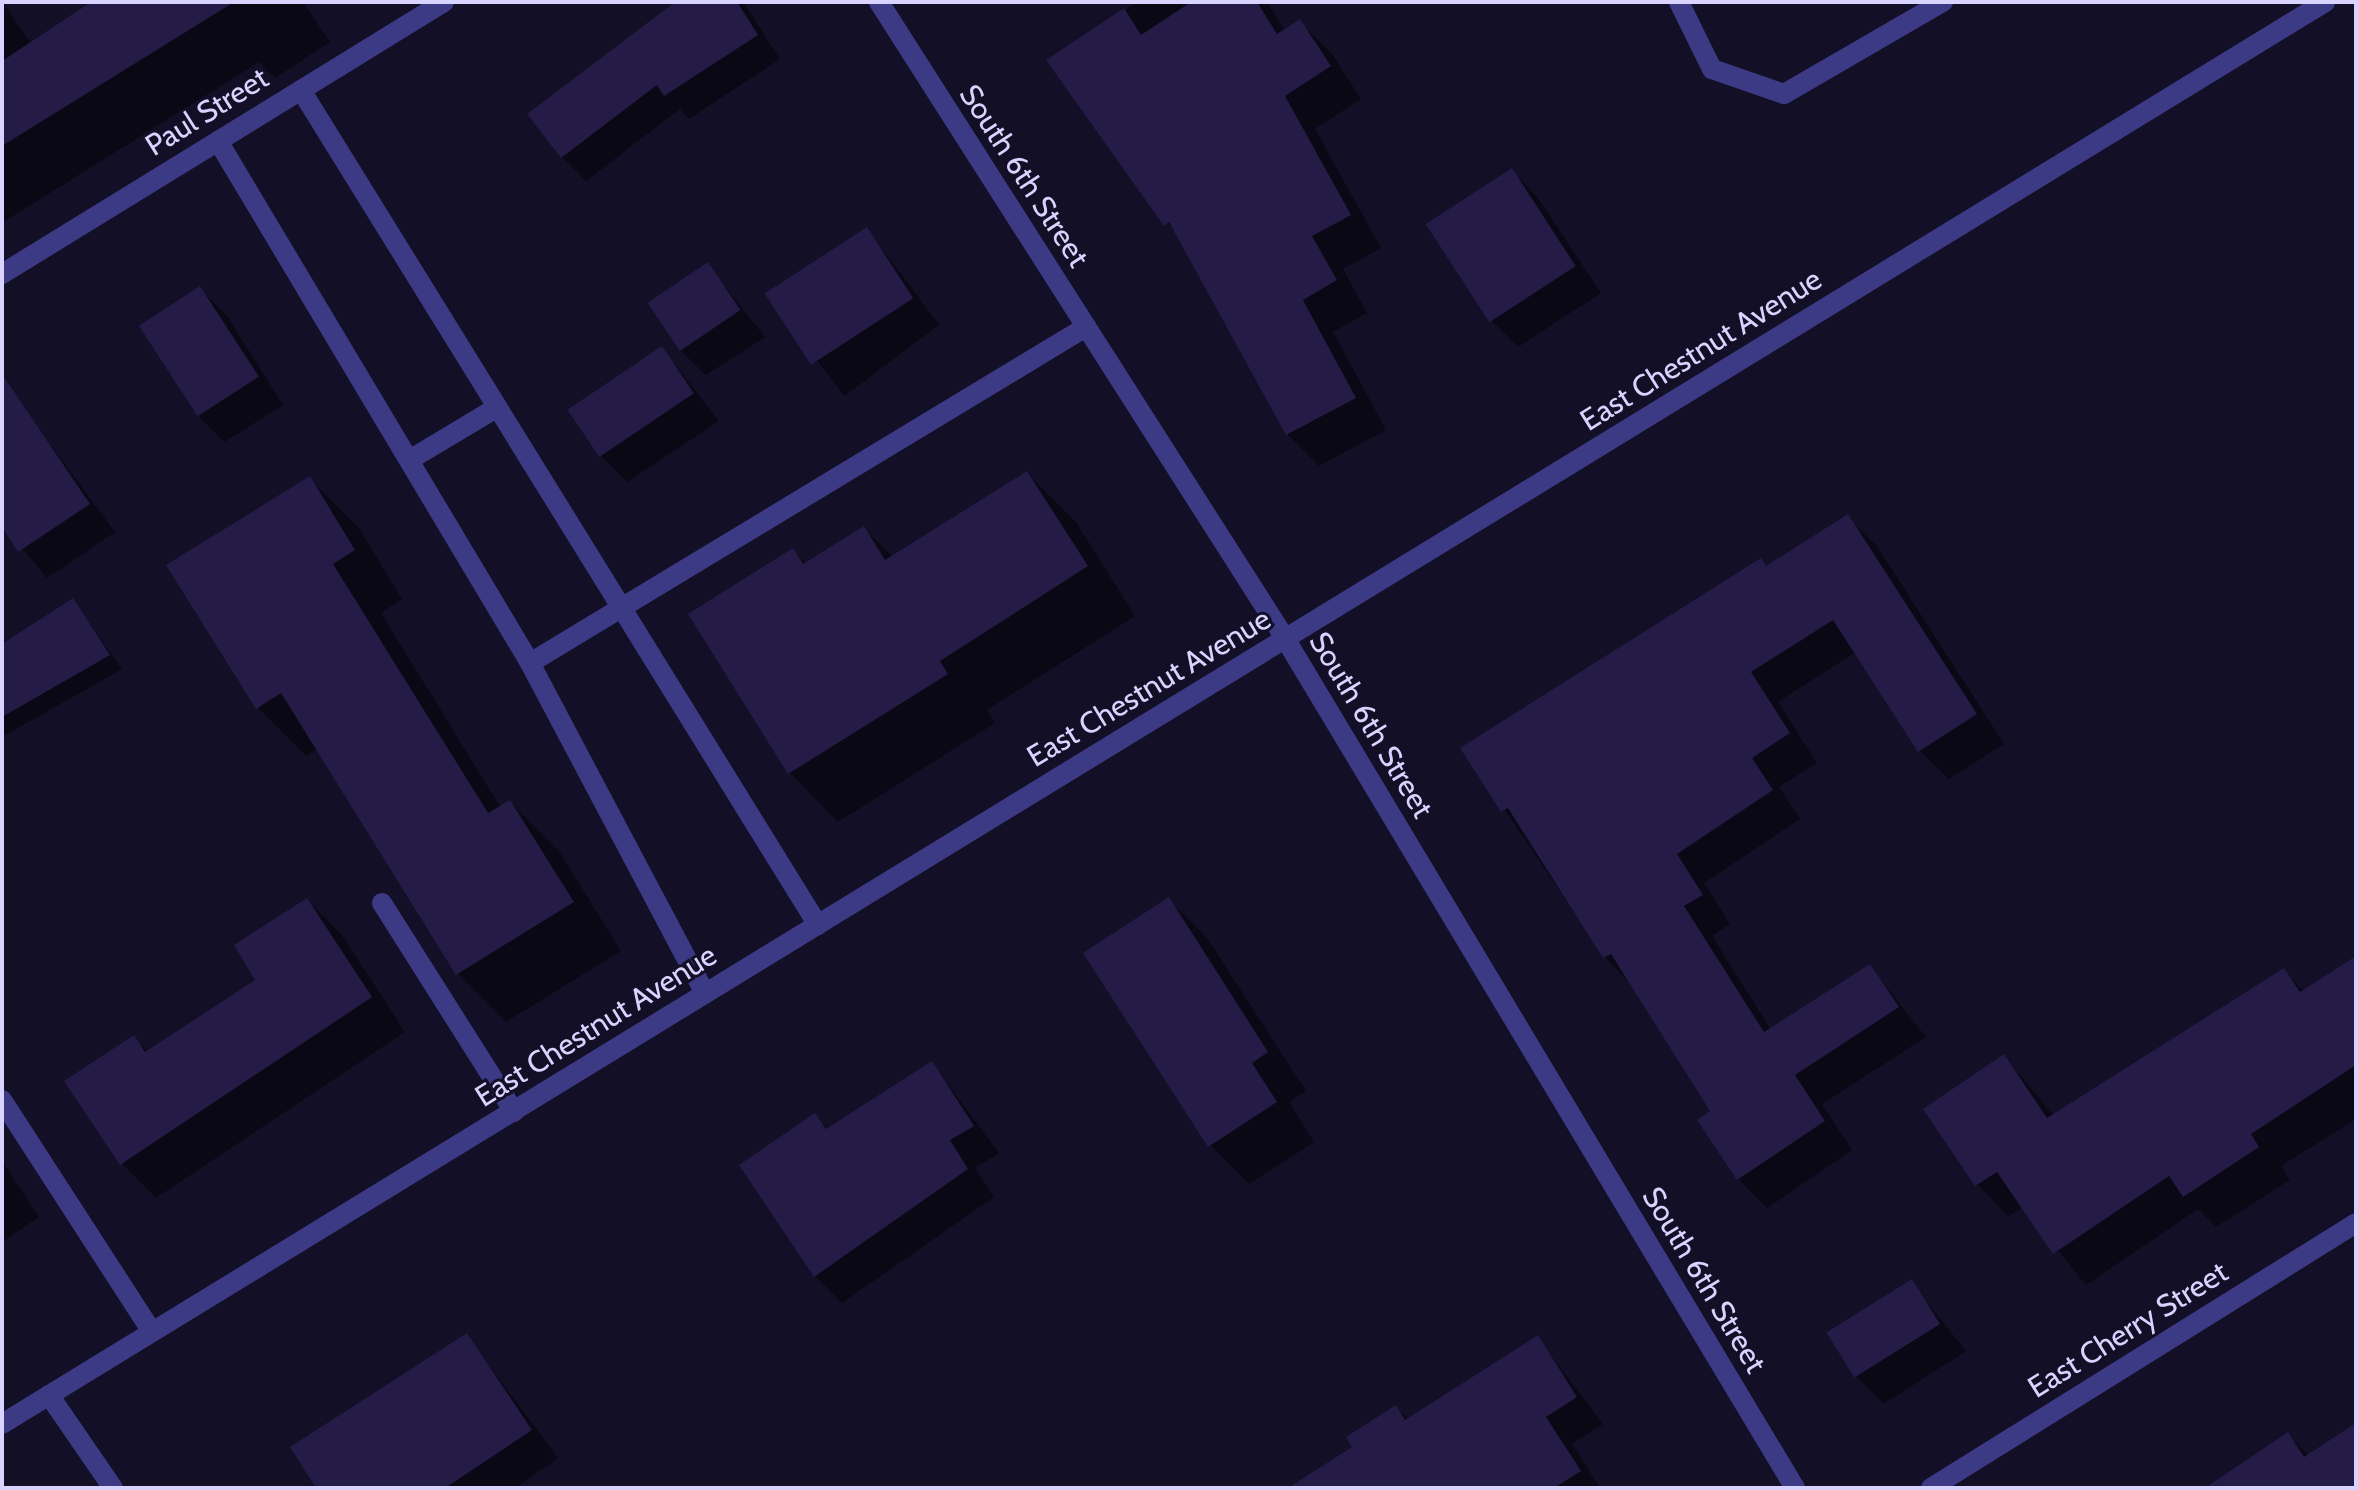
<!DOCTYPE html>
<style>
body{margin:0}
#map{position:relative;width:2358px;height:1490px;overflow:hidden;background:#130f26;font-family:Cabin,sans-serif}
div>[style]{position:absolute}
.shadow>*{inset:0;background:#0007;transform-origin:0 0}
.building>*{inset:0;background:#241b47;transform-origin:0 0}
.service>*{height:20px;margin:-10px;padding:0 10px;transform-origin:10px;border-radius:10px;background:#3d3a85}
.minor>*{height:20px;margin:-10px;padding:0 10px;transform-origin:10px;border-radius:10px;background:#3d3a85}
.tertiary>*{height:20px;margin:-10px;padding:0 10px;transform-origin:10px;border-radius:10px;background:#3d3a85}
span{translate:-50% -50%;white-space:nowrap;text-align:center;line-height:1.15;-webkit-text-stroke:6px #130f26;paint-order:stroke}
.street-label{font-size:30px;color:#d9d4ff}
.frame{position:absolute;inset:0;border:4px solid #d9d4ff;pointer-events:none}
</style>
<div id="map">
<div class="shadow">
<i style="clip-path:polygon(2px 2px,32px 44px,95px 2px,303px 2px,330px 42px,275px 78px,259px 62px,2px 223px)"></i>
<i style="clip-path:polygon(683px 2px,743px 2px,780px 59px,689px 119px,680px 109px,586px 181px,562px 157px)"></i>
<i style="clip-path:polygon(1137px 2px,1267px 2px,1285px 31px,1300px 22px,1332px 54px,1361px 99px,1315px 129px,1381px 248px,1343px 269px,1367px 313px,1333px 332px,1386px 430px,1319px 466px,1287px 434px,1183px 243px,1049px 61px)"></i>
<i style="clip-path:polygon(1512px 171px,1538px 198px,1601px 293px,1518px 347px,1491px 320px)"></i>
<i style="left:867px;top:229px;width:120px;height:119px;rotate:53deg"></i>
<i style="clip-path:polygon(708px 265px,765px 337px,706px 375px,679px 349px)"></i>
<i style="clip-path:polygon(200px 289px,227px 316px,283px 405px,224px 442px,197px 415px)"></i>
<i style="clip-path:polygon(662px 348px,719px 421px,627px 482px,600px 455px)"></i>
<i style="clip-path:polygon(23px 408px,115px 532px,47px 578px,2px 524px,2px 422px)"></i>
<i style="clip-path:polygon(1027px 473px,1076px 522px,1135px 616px,987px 710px,995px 723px,838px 822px,790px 773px,792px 550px,806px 564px,863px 528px,893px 557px)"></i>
<i style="clip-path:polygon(309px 479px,358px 527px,402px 599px,381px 613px,501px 808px,510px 802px,559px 851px,621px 951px,506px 1022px,458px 974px,318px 749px,306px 756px,258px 708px)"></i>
<i style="clip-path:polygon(1847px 517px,1876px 545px,2004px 744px,1949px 779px,1920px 751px,1856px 652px,1778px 702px,1817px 763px,1779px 787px,1800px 819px,1704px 883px,1730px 924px,1712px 936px,1771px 1030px,1870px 966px,1926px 1037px,1822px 1104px,1852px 1150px,1767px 1208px,1738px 1179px,1713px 1112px,1634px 987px,1605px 957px,1463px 749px,1761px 561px,1768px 568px)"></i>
<i style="clip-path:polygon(78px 608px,122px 669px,2px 737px,2px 651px)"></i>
<i style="clip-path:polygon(307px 900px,342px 935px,405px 1032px,156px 1198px,122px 1164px,133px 1037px,148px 1052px,258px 980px)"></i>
<i style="clip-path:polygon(1169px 900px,1207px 938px,1306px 1091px,1289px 1102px,1314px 1142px,1249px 1184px,1210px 1145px)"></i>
<i style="clip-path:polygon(2356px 958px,2356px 1119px,2281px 1166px,2290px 1180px,2216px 1227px,2198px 1209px,2086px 1285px,2023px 1207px,2008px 1216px,1977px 1184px,2004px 1056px,2054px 1116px,2284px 971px,2304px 992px)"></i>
<i style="clip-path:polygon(932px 1063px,999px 1153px,975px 1168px,994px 1197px,842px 1303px,815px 1276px,741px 1165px,815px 1116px,829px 1130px)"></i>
<i style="clip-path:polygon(2px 1161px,39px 1217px,2px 1242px)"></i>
<i style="clip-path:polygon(1911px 1282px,1966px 1351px,1884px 1404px,1857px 1377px)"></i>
<i style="clip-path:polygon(467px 1336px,558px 1458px,515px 1488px,319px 1488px)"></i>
<i style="clip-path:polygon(1537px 1337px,1603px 1424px,1572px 1444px,1600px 1488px,1333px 1488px,1355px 1448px,1396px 1407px,1409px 1420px)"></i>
<i style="clip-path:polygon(2356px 1426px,2356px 1488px,2209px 1488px,2288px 1434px,2309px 1456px)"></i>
</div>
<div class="building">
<i style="clip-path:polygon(91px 2px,234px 2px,2px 146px,2px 61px)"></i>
<i style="clip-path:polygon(675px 2px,737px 2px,758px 35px,664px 96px,657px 85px,561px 158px,527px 114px)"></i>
<i style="clip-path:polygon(1191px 2px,1257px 2px,1277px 34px,1300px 19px,1331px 66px,1285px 96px,1351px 215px,1312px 236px,1337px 280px,1303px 300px,1356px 398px,1286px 435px,1169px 222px,1164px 226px,1046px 60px,1124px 8px,1141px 35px)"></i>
<i style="left:1512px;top:168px;width:117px;height:103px;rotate:57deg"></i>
<i style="left:867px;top:227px;width:85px;height:122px;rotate:57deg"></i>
<i style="left:708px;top:262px;width:58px;height:73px;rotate:56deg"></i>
<i style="left:200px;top:286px;width:108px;height:73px;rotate:57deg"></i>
<i style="left:662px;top:346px;width:57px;height:114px;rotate:56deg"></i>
<i style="clip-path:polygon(2px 374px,90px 504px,18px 552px,2px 527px)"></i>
<i style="clip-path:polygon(1027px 471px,1088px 566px,940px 661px,948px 674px,788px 774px,688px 614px,793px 548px,803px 564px,864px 526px,885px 560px)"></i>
<i style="clip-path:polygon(310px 476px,355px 550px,333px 564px,488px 813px,510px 800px,574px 902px,456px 975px,281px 693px,256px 709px,166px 565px)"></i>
<i style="clip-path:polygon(1848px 514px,1977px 714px,1918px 752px,1833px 620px,1751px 672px,1790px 733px,1752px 758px,1773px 790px,1677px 854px,1703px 895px,1684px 906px,1764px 1032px,1870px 964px,1899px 1007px,1795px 1075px,1825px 1121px,1737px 1180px,1697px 1120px,1710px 1111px,1611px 954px,1603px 958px,1508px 808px,1501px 812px,1460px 748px,1761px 558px,1766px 566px)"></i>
<i style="clip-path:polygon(73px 598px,110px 655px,2px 717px,2px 644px)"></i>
<i style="clip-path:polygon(1169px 897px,1268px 1052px,1252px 1063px,1277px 1102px,1208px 1147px,1083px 953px)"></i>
<i style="clip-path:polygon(307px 898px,372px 997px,120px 1165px,64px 1081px,134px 1035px,145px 1052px,255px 980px,234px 945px)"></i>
<i style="clip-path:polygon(2356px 956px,2356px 1065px,2251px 1134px,2259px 1147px,2183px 1197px,2169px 1176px,2053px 1254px,1997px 1172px,1975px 1186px,1923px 1109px,2004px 1054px,2047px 1118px,2284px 968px,2300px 992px)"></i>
<i style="clip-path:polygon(932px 1061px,974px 1126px,950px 1140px,968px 1169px,814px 1277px,739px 1165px,815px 1113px,826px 1129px)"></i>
<i style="left:1912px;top:1279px;width:53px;height:101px;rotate:58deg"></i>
<i style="clip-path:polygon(467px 1333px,532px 1430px,445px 1488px,316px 1488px,290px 1447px)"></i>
<i style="clip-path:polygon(1538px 1335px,1577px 1397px,1546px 1417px,1581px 1471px,1554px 1488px,1288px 1488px,1352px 1447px,1346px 1437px,1396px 1405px,1405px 1420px)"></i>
<i style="clip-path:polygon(2356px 1423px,2356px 1488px,2205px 1488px,2288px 1432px,2304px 1457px)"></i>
</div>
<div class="service">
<i style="left:1679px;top:2px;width:75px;rotate:63.8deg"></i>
<i style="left:1712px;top:69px;width:76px;rotate:19.1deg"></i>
<i style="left:1784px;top:94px;width:184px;rotate:-30.1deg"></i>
<i style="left:301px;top:90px;width:982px;rotate:58.24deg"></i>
<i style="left:218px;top:141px;width:608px;rotate:59.13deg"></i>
<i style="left:530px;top:663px;width:374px;rotate:62.1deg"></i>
<i style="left:411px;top:459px;width:96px;rotate:-30.9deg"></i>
<i style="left:530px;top:663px;width:650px;rotate:-31.15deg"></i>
<i style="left:382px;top:903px;width:247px;rotate:57.7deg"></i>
<i style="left:2px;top:1100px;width:276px;rotate:57.1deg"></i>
<i style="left:49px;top:1395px;width:113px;rotate:55.5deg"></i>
</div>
<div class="minor">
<i style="left:879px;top:2px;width:757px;rotate:57.46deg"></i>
<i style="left:1286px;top:640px;width:989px;rotate:59.03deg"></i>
<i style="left:2px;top:274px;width:519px;rotate:-31.61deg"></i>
<i style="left:1931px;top:1488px;width:501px;rotate:-31.94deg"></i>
</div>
<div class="tertiary">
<i style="left:2px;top:1424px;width:2724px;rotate:-31.47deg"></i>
</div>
<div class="street-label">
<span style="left:207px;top:112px;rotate:-32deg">Paul Street</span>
<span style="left:1024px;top:176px;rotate:57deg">South 6th Street</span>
<span style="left:1701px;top:350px;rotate:-32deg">East Chestnut Avenue</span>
<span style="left:1149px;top:688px;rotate:-31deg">East Chestnut Avenue</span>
<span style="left:1371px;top:725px;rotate:59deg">South 6th Street</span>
<span style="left:596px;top:1026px;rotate:-32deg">East Chestnut Avenue</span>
<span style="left:1704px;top:1280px;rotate:59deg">South 6th Street</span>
<span style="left:2128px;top:1330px;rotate:-32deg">East Cherry Street</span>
</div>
<div class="frame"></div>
</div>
